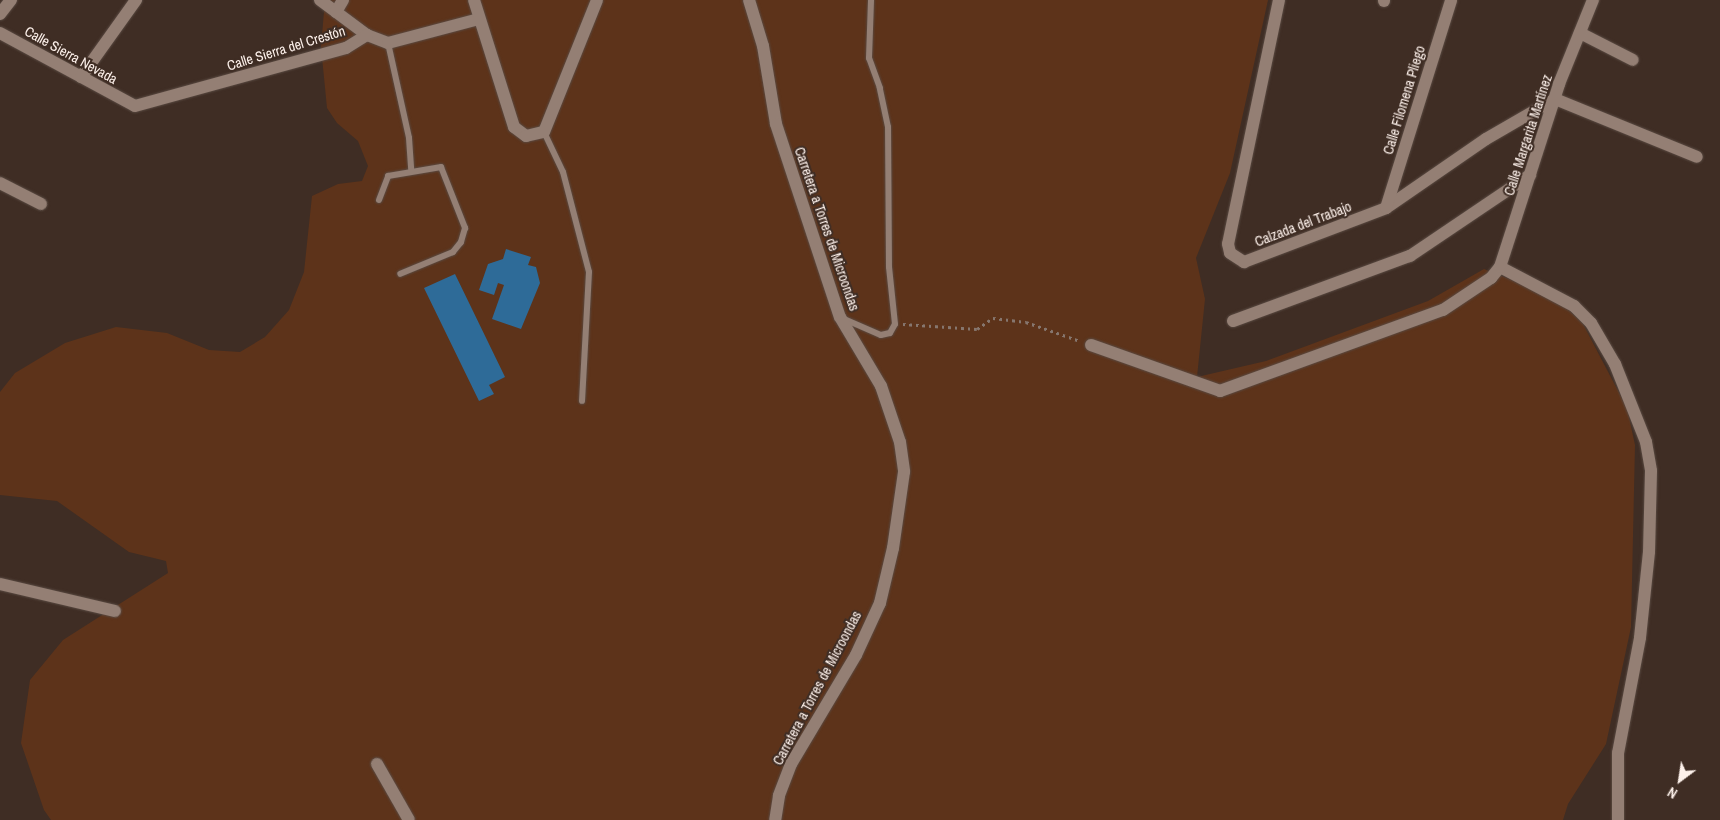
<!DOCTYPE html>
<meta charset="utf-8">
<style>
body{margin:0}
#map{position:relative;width:1720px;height:820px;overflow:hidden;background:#3f2d24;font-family:"Archivo Narrow",sans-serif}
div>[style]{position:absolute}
.green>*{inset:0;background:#5d331a}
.building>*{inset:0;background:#2e6b98}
.path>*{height:2.5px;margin-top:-1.25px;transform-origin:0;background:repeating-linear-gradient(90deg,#86766e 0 2.5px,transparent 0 6.5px)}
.roads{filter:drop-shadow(0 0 1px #594a42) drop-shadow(0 0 1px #594a42)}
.service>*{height:6px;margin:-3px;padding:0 3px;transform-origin:3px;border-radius:3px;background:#947f74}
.minor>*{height:12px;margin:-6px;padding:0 6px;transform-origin:6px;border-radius:6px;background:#947f74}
span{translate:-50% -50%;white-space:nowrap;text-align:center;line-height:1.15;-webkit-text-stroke:4px #3f2d24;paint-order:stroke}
.street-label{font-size:14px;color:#fdf1eb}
.north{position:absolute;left:1655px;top:755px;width:50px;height:50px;-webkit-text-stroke:4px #3f2d24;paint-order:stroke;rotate:211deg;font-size:14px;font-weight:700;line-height:20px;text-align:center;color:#fdf1eb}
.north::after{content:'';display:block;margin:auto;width:18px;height:22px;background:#fdf1eb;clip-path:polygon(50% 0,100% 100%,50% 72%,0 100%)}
</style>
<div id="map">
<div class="green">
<i style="clip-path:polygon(325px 0,1268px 0,1230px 173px,1196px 258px,1205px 299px,1197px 377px,1266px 361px,1428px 301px,1484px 269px,1556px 298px,1583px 324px,1627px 408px,1635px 445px,1631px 627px,1606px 744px,1568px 804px,1563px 820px,51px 820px,44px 810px,21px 743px,30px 680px,63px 640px,168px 573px,166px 561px,129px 552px,57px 501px,0 495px,0 392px,15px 373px,65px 343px,116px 327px,167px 333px,209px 350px,240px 352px,265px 337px,289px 310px,304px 272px,312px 196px,338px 184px,362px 181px,368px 166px,358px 141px,337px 123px,327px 108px,321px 47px)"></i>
</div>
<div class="building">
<i style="clip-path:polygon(506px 249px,531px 257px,528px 265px,536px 267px,540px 283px,521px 329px,492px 319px,504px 285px,498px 283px,494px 295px,479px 290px,488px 264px,503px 259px)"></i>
<i style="clip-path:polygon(455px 274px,505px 377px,489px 385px,494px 394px,479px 401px,424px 288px)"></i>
</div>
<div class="path">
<i style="left:903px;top:324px;width:74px;rotate:3.9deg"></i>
<i style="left:977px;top:329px;width:19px;rotate:-35deg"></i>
<i style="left:993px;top:318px;width:33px;rotate:7deg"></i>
<i style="left:1026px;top:322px;width:57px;rotate:19.4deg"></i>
</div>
<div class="roads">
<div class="service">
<i style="left:388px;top:43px;width:97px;rotate:77.5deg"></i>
<i style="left:409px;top:138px;width:32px;rotate:86deg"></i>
<i style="left:544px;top:132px;width:44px;rotate:64.6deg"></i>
<i style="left:563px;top:172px;width:103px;rotate:75.4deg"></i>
<i style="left:589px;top:272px;width:129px;rotate:93.1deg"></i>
<i style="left:379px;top:200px;width:26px;rotate:-69deg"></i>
<i style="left:388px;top:176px;width:54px;rotate:-9.6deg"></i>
<i style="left:441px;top:167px;width:66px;rotate:68.5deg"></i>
<i style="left:465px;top:228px;width:15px;rotate:106deg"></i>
<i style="left:461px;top:242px;width:13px;rotate:129deg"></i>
<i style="left:453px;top:252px;width:57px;rotate:157.5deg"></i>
<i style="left:844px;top:319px;width:40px;rotate:23.4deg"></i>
<i style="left:881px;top:335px;width:9px;rotate:-13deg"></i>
<i style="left:890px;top:333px;width:10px;rotate:-61deg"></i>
<i style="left:895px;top:324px;width:57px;rotate:-96deg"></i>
<i style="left:889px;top:267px;width:140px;rotate:-90.4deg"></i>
<i style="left:888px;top:127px;width:40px;rotate:-102deg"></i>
<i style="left:880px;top:88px;width:32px;rotate:-110deg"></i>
<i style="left:869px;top:58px;width:58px;rotate:-88deg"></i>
</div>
<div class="minor">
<i style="left:320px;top:0;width:59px;rotate:36.7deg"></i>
<i style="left:367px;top:35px;width:22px;rotate:21deg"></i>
<i style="left:388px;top:43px;width:94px;rotate:-14.8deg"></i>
<i style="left:474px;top:0;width:133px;rotate:72.5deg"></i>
<i style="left:514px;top:127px;width:15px;rotate:37deg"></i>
<i style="left:526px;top:136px;width:18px;rotate:-13deg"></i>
<i style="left:544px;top:132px;width:142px;rotate:-68.1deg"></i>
<i style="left:749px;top:0;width:48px;rotate:73.1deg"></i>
<i style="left:763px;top:46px;width:79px;rotate:80.5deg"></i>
<i style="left:776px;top:124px;width:203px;rotate:71.7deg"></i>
<i style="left:840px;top:317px;width:80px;rotate:59.3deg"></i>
<i style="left:881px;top:386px;width:59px;rotate:71.3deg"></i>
<i style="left:900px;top:442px;width:30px;rotate:82deg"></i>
<i style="left:904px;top:472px;width:77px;rotate:98.2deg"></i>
<i style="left:893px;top:548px;width:57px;rotate:103.3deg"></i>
<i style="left:880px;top:603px;width:57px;rotate:114.8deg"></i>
<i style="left:856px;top:655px;width:127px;rotate:120.8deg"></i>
<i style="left:791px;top:764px;width:34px;rotate:111deg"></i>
<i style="left:779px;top:796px;width:24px;rotate:99deg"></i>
<i style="left:1279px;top:0;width:249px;rotate:101.8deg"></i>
<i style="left:1228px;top:244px;width:9px;rotate:77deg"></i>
<i style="left:1230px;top:253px;width:17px;rotate:33deg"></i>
<i style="left:1244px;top:262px;width:152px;rotate:-20.8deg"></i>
<i style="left:1386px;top:208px;width:121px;rotate:-34.6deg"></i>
<i style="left:1486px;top:139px;width:80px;rotate:-30.1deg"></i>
<i style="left:1555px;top:99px;width:153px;rotate:22.2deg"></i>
<i style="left:1384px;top:1px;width:1px;rotate:-90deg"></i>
<i style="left:336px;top:12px;width:14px;rotate:-60deg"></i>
<i style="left:0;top:14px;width:18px;rotate:-52deg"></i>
<i style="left:0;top:33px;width:153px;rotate:28.4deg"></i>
<i style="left:135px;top:106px;width:219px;rotate:-15.4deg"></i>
<i style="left:346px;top:48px;width:25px;rotate:-32deg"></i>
<i style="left:1580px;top:33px;width:59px;rotate:27deg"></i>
<i style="left:81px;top:77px;width:95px;rotate:-54.5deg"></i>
<i style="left:0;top:183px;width:46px;rotate:27.1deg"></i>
<i style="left:1386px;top:208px;width:218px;rotate:-72.6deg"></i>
<i style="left:1500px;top:267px;width:84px;rotate:27.8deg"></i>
<i style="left:1574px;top:306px;width:24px;rotate:45deg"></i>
<i style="left:1591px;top:323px;width:48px;rotate:59.7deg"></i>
<i style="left:1615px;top:364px;width:84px;rotate:68.3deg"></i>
<i style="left:1646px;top:442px;width:29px;rotate:80deg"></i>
<i style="left:1651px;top:471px;width:81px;rotate:91.4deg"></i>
<i style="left:1649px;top:552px;width:86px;rotate:96deg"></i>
<i style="left:1640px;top:638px;width:117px;rotate:100.8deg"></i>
<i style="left:1618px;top:753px;width:67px;rotate:90deg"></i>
<i style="left:1233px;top:321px;width:189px;rotate:-20.2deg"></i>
<i style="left:1410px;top:256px;width:145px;rotate:-34deg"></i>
<i style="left:1091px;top:345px;width:137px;rotate:19.6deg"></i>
<i style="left:1220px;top:391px;width:237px;rotate:-20deg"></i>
<i style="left:1443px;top:310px;width:58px;rotate:-33.7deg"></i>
<i style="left:1491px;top:278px;width:14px;rotate:-51deg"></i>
<i style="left:1500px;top:267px;width:192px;rotate:-72.1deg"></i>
<i style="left:1559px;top:84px;width:91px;rotate:-68deg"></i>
<i style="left:0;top:584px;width:118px;rotate:13.2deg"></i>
<i style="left:377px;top:764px;width:64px;rotate:60.3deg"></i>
</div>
</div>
<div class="street-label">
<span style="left:286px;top:48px;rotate:-17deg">Calle Sierra del Crestón</span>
<span style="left:71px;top:55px;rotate:29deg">Calle Sierra Nevada</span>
<span style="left:1404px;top:100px;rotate:-73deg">Calle Filomena Pliego</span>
<span style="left:1528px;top:135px;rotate:-72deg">Calle Margarita Martínez</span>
<span style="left:1303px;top:224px;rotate:-21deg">Calzada del Trabajo</span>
<span style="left:827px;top:229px;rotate:71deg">Carretera a Torres de Microondas</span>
<span style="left:817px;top:688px;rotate:-62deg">Carretera a Torres de Microondas</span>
</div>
<div class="north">N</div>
</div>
